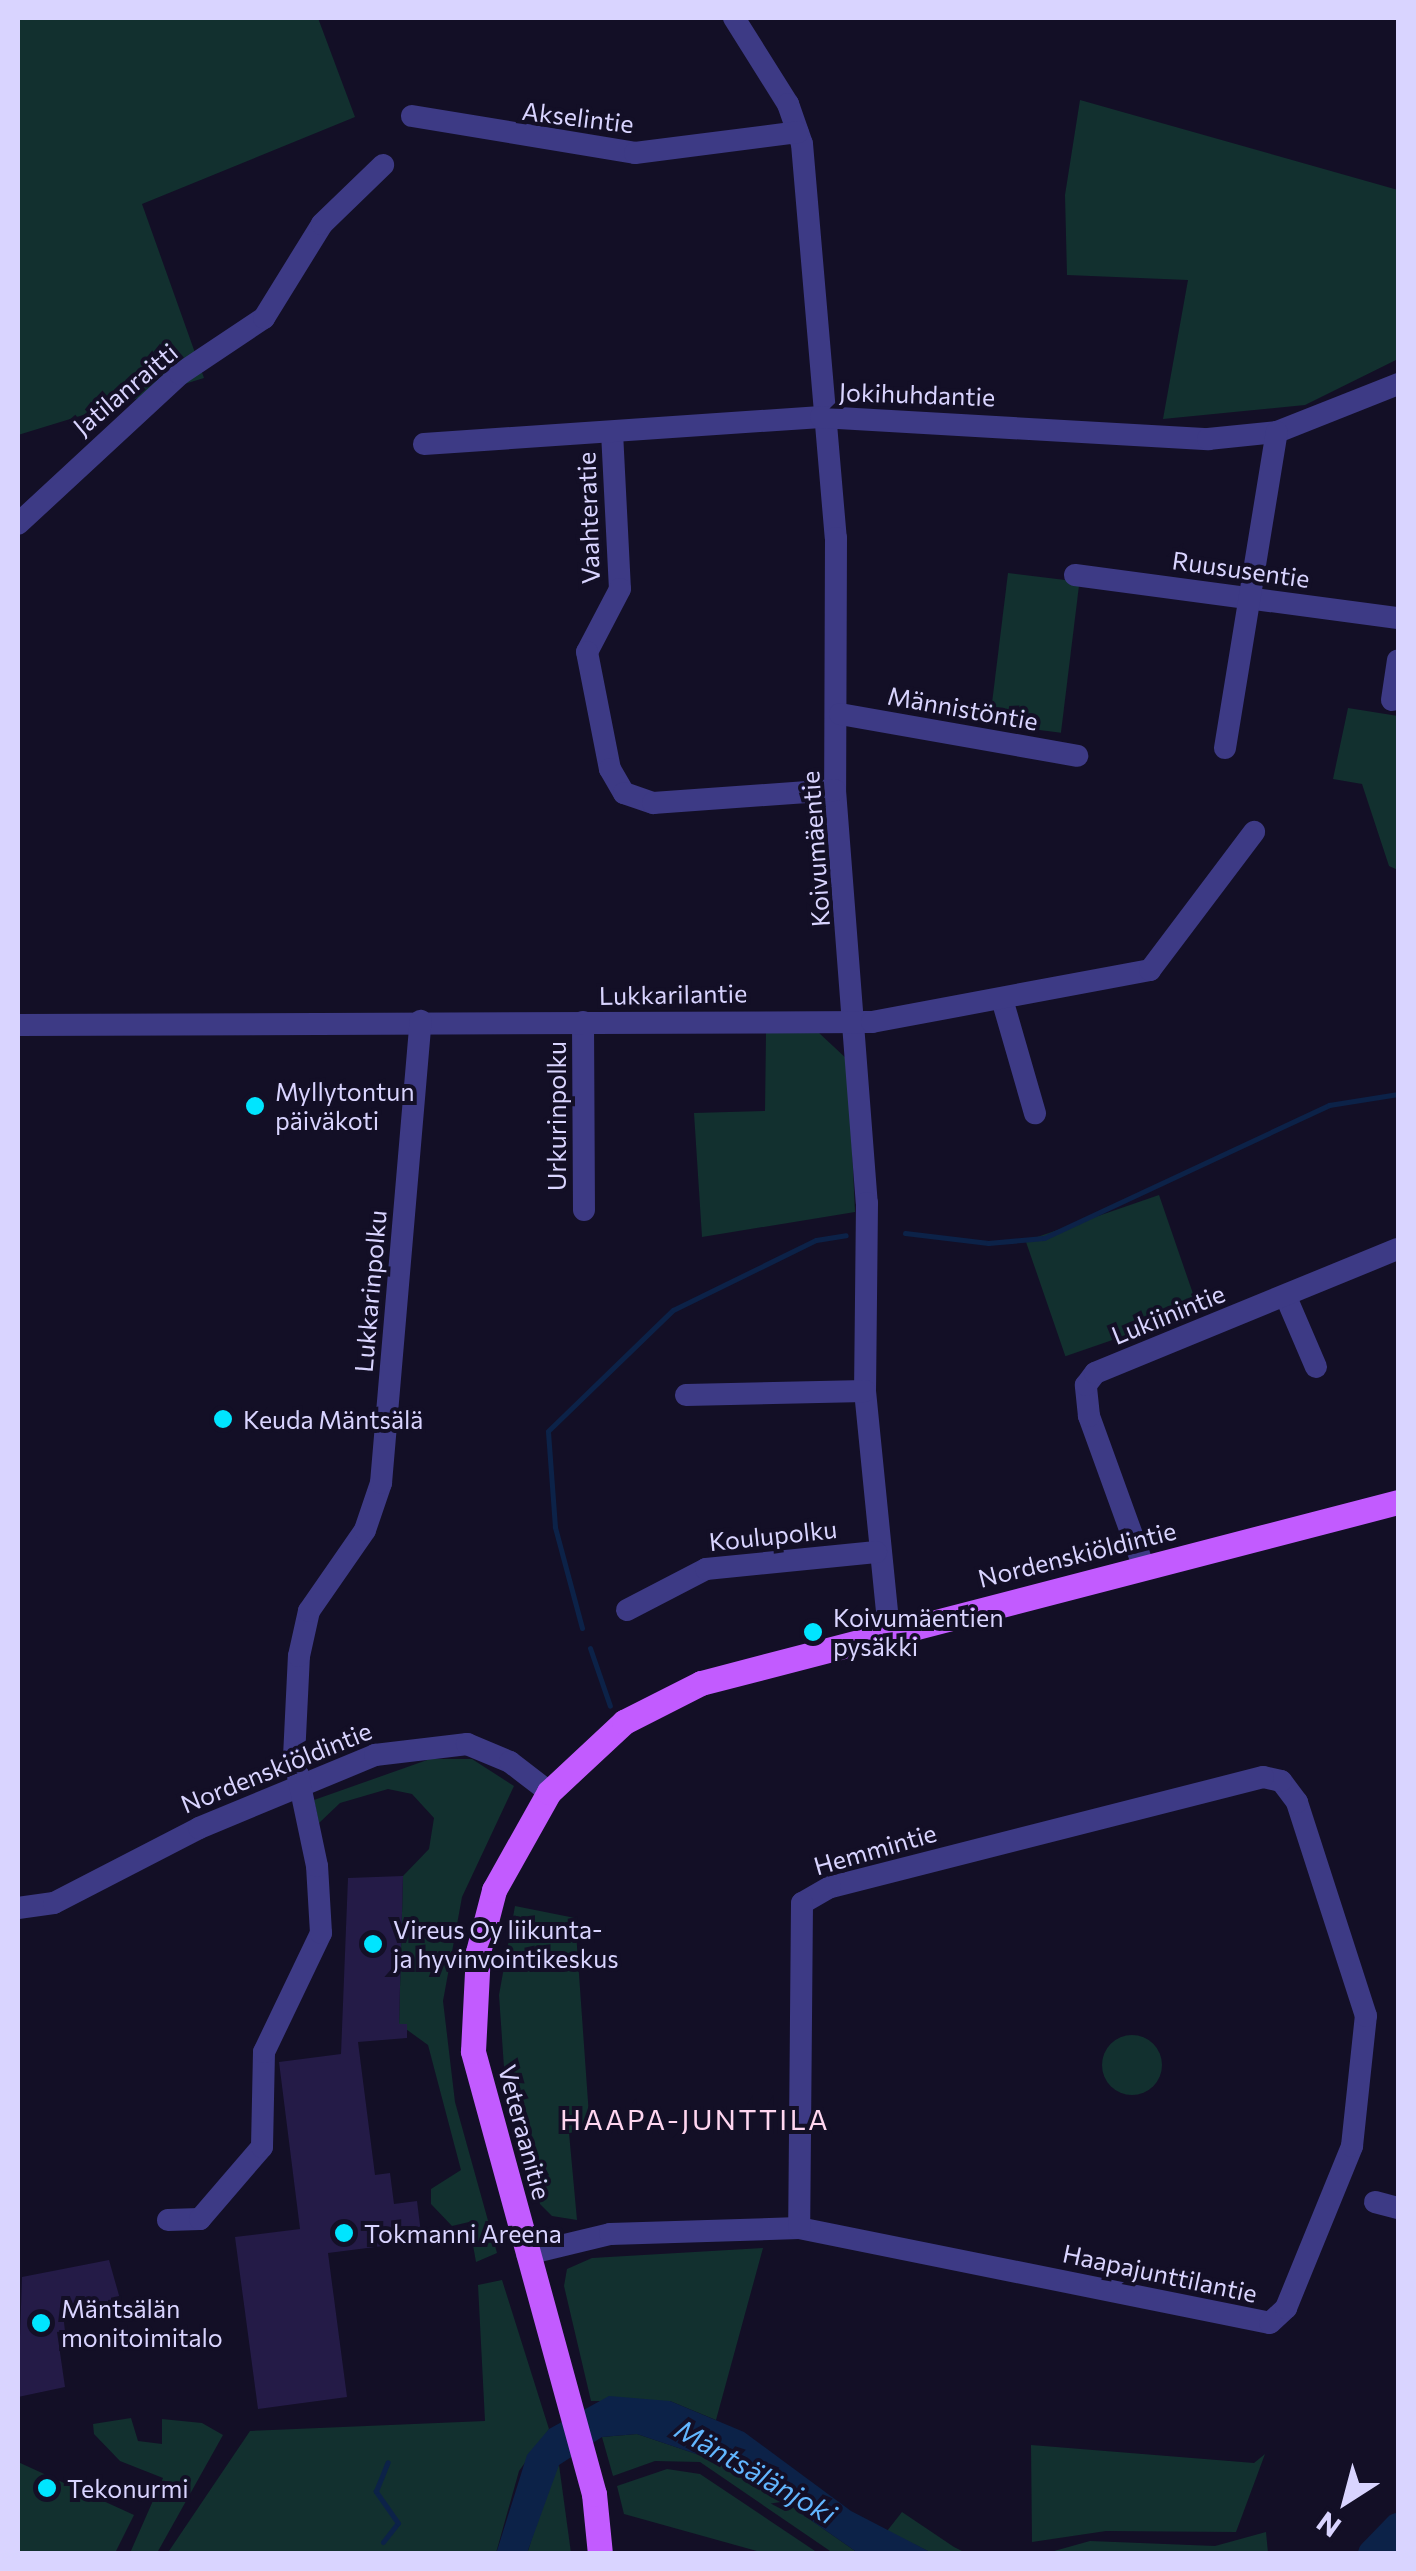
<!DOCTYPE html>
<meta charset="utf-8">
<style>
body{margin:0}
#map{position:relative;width:1416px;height:2571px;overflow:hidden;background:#130f26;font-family:Commissioner,sans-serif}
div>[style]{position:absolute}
.green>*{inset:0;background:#12302f;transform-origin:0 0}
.round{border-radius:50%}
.water>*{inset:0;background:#0c2248}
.stream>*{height:5px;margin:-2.5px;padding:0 2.5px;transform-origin:2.5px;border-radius:2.5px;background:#0c2248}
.river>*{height:30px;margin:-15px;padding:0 15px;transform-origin:15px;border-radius:15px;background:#0c2248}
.building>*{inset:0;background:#241b47}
.minor>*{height:22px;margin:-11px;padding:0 11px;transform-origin:11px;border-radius:11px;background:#3d3a85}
.major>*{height:25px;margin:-12.5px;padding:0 12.5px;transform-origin:12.5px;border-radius:12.5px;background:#c25bff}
.dots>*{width:28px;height:28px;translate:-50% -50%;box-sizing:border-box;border:5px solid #130f26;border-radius:50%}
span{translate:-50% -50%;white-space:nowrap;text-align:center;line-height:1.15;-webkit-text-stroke:8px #130f26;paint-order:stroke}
.street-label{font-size:25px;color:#d9d4ff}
.poi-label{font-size:25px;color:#d9d4ff}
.left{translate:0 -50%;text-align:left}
.neighbourhood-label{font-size:28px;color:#ffd6f0;letter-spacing:2.5px}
.water-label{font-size:28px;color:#62b6ff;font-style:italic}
.frame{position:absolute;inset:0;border:20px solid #d9d4ff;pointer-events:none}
.north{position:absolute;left:1296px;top:2451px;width:100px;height:100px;-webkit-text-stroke:8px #130f26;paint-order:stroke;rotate:216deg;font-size:28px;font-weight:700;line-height:40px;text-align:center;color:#d9d4ff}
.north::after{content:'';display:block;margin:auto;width:35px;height:45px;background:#d9d4ff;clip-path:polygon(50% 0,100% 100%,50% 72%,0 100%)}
</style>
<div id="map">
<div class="green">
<i style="clip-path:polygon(18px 18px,318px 18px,355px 117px,142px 204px,204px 378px,18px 435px)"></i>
<i style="clip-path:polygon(1080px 100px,1398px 190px,1398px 359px,1305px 405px,1163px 419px,1188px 280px,1067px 275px,1065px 195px)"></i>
<i style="left:1008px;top:573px;width:72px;height:152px;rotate:7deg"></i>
<i style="clip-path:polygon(1348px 708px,1398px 716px,1398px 870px,1389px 866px,1362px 784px,1333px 779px)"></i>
<i style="clip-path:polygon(818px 1032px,848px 1060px,855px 1212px,702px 1237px,694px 1113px,765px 1111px,766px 1033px)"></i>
<i style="left:1159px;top:1195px;width:122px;height:141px;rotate:71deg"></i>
<i style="clip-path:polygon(430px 1759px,472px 1759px,514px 1786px,462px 1897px,443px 2001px,455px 2102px,497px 2253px,476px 2262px,469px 2222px,452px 2226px,431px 2204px,431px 2189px,461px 2170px,428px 2045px,399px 2024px,403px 1876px,429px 1849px,434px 1818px,412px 1794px,388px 1789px,340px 1803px,319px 1823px,314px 1800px)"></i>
<i style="clip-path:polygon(515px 1906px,575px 1918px,590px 2130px,569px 2133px,577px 2220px,552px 2216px,540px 2204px,505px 2082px,499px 1995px)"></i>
<i class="round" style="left:1102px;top:2035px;width:60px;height:60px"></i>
<i style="clip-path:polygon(763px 2248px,716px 2420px,670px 2401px,591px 2401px,564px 2286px,567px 2269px,592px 2258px)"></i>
<i style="clip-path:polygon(502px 2280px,549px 2429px,519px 2471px,496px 2553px,167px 2554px,250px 2431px,485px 2421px,478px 2285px)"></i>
<i style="clip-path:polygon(131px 2418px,138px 2441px,162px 2444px,162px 2419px,202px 2423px,223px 2435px,157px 2553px,130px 2553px,163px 2478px,120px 2461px,94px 2434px,93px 2424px)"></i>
<i style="clip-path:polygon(637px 2434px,735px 2467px,858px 2553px,833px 2553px,700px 2462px,655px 2461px,613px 2476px,602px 2437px)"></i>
<i style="clip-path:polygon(1031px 2445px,1254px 2463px,1265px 2454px,1236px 2532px,1106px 2531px,1032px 2542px)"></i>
<i style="clip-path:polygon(18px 2462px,134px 2515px,115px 2553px,18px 2553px)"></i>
<i style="clip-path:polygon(559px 2465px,571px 2553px,527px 2554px,549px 2483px)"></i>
<i style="clip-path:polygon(667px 2469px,700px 2474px,818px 2553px,764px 2553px,624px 2514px,617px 2486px)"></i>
<i style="clip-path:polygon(902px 2512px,954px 2547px,966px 2553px,932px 2553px,887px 2531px)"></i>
<i style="clip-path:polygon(1266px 2532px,1268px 2553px,1047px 2553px,1090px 2541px,1215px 2546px)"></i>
</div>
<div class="water">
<i style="clip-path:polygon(609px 2396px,670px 2401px,744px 2432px,851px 2511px,932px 2553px,858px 2553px,735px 2467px,637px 2434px,602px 2437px,559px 2465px,527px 2553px,496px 2554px,527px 2455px,549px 2429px)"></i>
</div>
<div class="stream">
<i style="left:905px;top:1233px;width:84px;rotate:6.9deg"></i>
<i style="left:988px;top:1243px;width:56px;rotate:-5.1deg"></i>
<i style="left:1044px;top:1238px;width:315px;rotate:-25deg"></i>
<i style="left:1329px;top:1105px;width:70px;rotate:-9.1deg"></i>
<i style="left:582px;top:1628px;width:105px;rotate:-105deg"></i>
<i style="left:555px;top:1527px;width:96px;rotate:-94.2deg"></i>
<i style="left:548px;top:1431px;width:174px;rotate:-44.1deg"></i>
<i style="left:673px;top:1310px;width:159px;rotate:-26.1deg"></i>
<i style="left:816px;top:1240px;width:30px;rotate:-9deg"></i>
<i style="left:590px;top:1648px;width:61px;rotate:71deg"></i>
<i style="left:383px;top:2542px;width:24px;rotate:-52deg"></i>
<i style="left:398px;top:2523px;width:39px;rotate:-125deg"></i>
<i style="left:376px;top:2491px;width:31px;rotate:-68deg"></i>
</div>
<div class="river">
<i style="left:1373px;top:2554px;width:36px;rotate:-46deg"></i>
</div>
<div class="building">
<i style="clip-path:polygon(403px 1876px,399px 2024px,407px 2024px,407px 2038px,358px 2042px,375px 2175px,390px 2173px,394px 2204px,417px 2201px,422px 2241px,328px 2253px,347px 2397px,258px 2409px,235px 2237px,300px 2229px,279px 2062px,341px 2054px,348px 1878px)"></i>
<i style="clip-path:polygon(109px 2260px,120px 2299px,108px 2300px,109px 2310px,63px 2314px,65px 2331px,57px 2332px,65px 2387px,18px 2397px,22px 2277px)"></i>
</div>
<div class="minor">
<i style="left:734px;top:18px;width:102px;rotate:57.9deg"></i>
<i style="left:788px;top:104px;width:42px;rotate:70.7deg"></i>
<i style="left:802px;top:144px;width:395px;rotate:85.1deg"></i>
<i style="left:836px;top:538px;width:252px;rotate:90.2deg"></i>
<i style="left:835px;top:790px;width:414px;rotate:85.6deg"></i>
<i style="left:867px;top:1203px;width:188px;rotate:90.6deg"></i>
<i style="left:865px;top:1391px;width:243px;rotate:84.3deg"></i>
<i style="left:412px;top:116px;width:226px;rotate:9.4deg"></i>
<i style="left:635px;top:153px;width:164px;rotate:-7.3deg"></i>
<i style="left:612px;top:432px;width:157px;rotate:87.1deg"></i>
<i style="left:620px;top:589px;width:71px;rotate:117.6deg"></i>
<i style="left:587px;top:652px;width:119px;rotate:78.9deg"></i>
<i style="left:610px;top:769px;width:28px;rotate:60deg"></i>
<i style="left:624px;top:793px;width:31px;rotate:19deg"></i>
<i style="left:653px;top:803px;width:182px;rotate:-4.1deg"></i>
<i style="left:424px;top:444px;width:398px;rotate:-3.9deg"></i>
<i style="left:821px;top:417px;width:388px;rotate:3.3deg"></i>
<i style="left:1208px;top:439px;width:69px;rotate:-5.8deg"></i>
<i style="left:1277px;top:432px;width:130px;rotate:-21.6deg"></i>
<i style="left:18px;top:524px;width:221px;rotate:-42.8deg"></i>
<i style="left:180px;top:374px;width:101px;rotate:-33.7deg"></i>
<i style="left:264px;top:318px;width:110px;rotate:-58.3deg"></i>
<i style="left:322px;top:224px;width:85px;rotate:-44deg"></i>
<i style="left:1075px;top:575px;width:326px;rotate:7.6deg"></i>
<i style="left:1392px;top:700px;width:40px;rotate:-81.5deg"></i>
<i style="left:840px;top:714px;width:241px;rotate:10deg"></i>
<i style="left:1225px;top:748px;width:320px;rotate:-80.7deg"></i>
<i style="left:1002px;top:999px;width:119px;rotate:73.9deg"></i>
<i style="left:583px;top:1022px;width:188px;rotate:89.7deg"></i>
<i style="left:18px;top:1025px;width:854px;rotate:-0.2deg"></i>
<i style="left:872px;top:1022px;width:283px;rotate:-10.6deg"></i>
<i style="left:1150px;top:970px;width:173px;rotate:-53deg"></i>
<i style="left:1286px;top:1297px;width:76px;rotate:66.8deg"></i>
<i style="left:686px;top:1395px;width:179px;rotate:-1.3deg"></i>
<i style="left:1144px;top:1568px;width:162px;rotate:-109.9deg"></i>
<i style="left:1089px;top:1416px;width:31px;rotate:-96deg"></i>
<i style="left:1086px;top:1385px;width:15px;rotate:-53deg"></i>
<i style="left:1095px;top:1373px;width:327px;rotate:-22.3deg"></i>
<i style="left:627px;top:1610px;width:89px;rotate:-27.4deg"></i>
<i style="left:706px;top:1569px;width:171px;rotate:-5.7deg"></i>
<i style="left:18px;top:1908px;width:36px;rotate:-8deg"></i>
<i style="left:54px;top:1903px;width:163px;rotate:-27.3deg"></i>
<i style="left:199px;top:1828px;width:191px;rotate:-22.5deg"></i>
<i style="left:375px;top:1755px;width:93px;rotate:-6.8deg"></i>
<i style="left:467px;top:1744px;width:47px;rotate:22.7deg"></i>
<i style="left:510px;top:1762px;width:49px;rotate:37.6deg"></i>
<i style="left:1375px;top:2202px;width:24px;rotate:15deg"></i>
<i style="left:168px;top:2220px;width:32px;rotate:-2deg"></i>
<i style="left:200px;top:2219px;width:95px;rotate:-49.3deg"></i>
<i style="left:262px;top:2147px;width:95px;rotate:-88.8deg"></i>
<i style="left:264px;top:2052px;width:132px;rotate:-64.4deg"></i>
<i style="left:321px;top:1933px;width:67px;rotate:-93.4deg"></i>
<i style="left:317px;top:1866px;width:111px;rotate:-101.9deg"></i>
<i style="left:294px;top:1757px;width:101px;rotate:-87.2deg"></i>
<i style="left:299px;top:1656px;width:46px;rotate:-77.5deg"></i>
<i style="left:309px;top:1611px;width:98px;rotate:-55.3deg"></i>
<i style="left:365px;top:1530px;width:50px;rotate:-71.2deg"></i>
<i style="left:381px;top:1483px;width:464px;rotate:-85.1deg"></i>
<i style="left:527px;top:2254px;width:85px;rotate:-13.5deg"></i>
<i style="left:610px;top:2234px;width:189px;rotate:-1.8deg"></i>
<i style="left:799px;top:2228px;width:480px;rotate:11.4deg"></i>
<i style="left:1270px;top:2323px;width:22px;rotate:-43deg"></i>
<i style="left:1286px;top:2308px;width:175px;rotate:-67.8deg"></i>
<i style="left:1352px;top:2146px;width:131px;rotate:-83.9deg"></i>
<i style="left:1366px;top:2016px;width:225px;rotate:-107.9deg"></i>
<i style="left:1297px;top:1802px;width:26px;rotate:-127deg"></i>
<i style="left:1281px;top:1781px;width:18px;rotate:-167deg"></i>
<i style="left:1263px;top:1777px;width:447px;rotate:165.7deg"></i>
<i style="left:830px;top:1887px;width:32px;rotate:150deg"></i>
<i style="left:802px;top:1903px;width:325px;rotate:90.5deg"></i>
</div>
<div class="major">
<i style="left:600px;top:2554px;width:60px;rotate:-95.7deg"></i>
<i style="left:594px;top:2494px;width:459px;rotate:-105.3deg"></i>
<i style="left:473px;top:2051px;width:99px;rotate:-87.1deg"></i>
<i style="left:478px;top:1952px;width:64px;rotate:-75.5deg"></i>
<i style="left:494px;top:1890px;width:112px;rotate:-60.7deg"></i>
<i style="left:549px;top:1792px;width:103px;rotate:-43deg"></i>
<i style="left:624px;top:1722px;width:86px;rotate:-26.9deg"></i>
<i style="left:701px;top:1683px;width:720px;rotate:-14.56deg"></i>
</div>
<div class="dots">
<i style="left:255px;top:1106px;background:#00e5ff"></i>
<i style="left:223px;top:1419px;background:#00e5ff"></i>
<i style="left:813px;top:1632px;background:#00e5ff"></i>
<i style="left:373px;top:1944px;background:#00e5ff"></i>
<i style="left:344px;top:2233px;background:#00e5ff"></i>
<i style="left:41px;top:2323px;background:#00e5ff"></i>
<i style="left:47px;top:2488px;background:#00e5ff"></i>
</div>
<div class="street-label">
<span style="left:578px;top:117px;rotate:7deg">Akselintie</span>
<span style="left:125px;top:389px;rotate:-40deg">Jatilanraitti</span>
<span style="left:917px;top:394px;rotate:2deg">Jokihuhdantie</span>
<span style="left:588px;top:518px;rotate:-92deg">Vaahteratie</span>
<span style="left:1241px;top:569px;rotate:8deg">Ruususentie</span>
<span style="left:963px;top:708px;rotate:10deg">Männistöntie</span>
<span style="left:815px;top:849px;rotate:-94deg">Koivumäentie</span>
<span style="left:673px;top:994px;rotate:-1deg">Lukkarilantie</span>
<span style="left:556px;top:1116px;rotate:-90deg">Urkurinpolku</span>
<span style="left:370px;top:1291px;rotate:-85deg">Lukkarinpolku</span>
<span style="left:1168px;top:1314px;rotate:-22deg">Lukiinintie</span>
<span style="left:773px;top:1535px;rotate:-6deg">Koulupolku</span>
<span style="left:1077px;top:1554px;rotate:-14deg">Nordenskiöldintie</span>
<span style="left:276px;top:1767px;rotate:-22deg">Nordenskiöldintie</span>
<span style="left:875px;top:1849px;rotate:-16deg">Hemmintie</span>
<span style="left:525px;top:2132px;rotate:75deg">Veteraanitie</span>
<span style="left:1160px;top:2273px;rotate:12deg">Haapajunttilantie</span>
</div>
<div class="poi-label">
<span class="left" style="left:275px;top:1106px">Myllytontun<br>päiväkoti</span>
<span class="left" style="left:243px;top:1419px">Keuda Mäntsälä</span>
<span class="left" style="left:833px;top:1632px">Koivumäentien<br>pysäkki</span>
<span class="left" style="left:393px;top:1944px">Vireus Oy liikunta-<br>ja hyvinvointikeskus</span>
<span class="left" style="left:364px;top:2233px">Tokmanni Areena</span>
<span class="left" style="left:61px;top:2323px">Mäntsälän<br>monitoimitalo</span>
<span class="left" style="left:67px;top:2488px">Tekonurmi</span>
</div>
<div class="neighbourhood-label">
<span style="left:695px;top:2119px">HAAPA-JUNTTILA</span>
</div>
<div class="water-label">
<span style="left:756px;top:2471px;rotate:30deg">Mäntsälänjoki</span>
</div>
<div class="frame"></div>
<div class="north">N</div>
</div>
